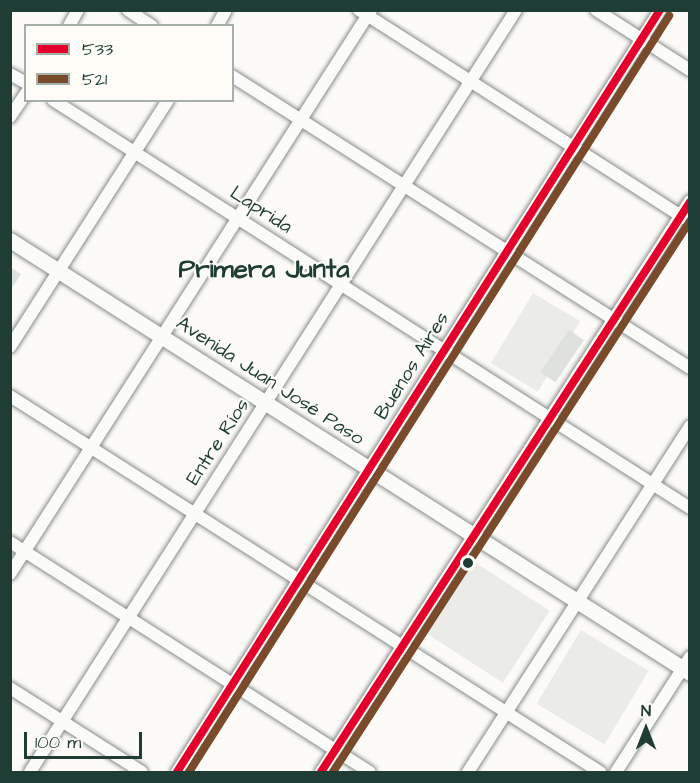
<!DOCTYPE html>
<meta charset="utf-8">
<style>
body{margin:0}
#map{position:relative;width:700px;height:783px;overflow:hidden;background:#fcfbf8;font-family:"Architects Daughter",sans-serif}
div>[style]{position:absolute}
.green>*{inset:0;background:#ebece8;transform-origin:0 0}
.building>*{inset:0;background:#dfe1de;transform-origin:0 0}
.roads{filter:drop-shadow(0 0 2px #888d8a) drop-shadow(0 0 2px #888d8a)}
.minor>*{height:12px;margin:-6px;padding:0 6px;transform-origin:6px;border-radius:6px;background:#fbfbf9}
.major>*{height:15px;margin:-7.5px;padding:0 7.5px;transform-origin:7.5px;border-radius:7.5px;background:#fbfbf9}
.bus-1>*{height:8px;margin:-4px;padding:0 4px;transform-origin:4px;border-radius:4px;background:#e4002b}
.bus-2>*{height:8px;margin:-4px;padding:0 4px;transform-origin:4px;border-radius:4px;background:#7a4b2a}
.dots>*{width:16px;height:16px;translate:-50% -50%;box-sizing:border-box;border:3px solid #fdfcf7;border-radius:50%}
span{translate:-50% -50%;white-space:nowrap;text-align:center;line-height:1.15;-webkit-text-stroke:4.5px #fdfcf7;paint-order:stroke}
.street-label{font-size:20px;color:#1f3d34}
.district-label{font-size:26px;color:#1f3d34;font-weight:700}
.frame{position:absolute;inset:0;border:12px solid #1f3d34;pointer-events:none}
.legend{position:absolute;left:24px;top:24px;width:210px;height:78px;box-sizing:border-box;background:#fdfcf7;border:2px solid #a4b0a9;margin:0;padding:8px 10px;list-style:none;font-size:18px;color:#1f3d34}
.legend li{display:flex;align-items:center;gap:12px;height:30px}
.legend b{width:30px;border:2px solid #a4b0a9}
.north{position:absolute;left:616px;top:699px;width:60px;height:60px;-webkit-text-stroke:4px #fdfcf7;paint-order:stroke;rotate:0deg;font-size:16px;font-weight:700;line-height:24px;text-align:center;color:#1f3d34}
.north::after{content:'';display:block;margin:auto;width:21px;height:27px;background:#1f3d34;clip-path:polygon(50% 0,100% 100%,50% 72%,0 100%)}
.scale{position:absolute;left:24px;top:732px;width:118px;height:27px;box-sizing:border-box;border:3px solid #1f3d34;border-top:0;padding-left:8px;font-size:18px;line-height:21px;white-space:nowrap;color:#1f3d34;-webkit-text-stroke:4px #fdfcf7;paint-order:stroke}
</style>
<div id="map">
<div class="green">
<i style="left:533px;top:293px;width:55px;height:82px;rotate:31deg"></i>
<i style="left:470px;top:559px;width:95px;height:86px;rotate:33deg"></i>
<i style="left:581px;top:630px;width:79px;height:86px;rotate:31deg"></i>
</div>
<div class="building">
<i style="clip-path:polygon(10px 267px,21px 274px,10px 291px)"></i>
<i style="left:569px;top:330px;width:18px;height:51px;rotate:34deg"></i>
</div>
<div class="roads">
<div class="minor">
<i style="left:128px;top:10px;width:29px;rotate:34deg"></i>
<i style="left:359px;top:10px;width:393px;rotate:32.6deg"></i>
<i style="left:596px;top:10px;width:112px;rotate:32.6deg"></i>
<i style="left:69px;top:26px;width:18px;rotate:-61deg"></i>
<i style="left:217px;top:26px;width:18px;rotate:-61deg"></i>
<i style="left:10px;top:74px;width:18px;rotate:29deg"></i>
<i style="left:232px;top:76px;width:543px;rotate:32.52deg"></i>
<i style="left:53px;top:100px;width:756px;rotate:32.64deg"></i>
<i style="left:10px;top:117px;width:29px;rotate:-56deg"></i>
<i style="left:10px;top:347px;width:293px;rotate:-57.4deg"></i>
<i style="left:10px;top:396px;width:700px;rotate:32.51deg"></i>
<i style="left:10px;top:542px;width:427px;rotate:32.6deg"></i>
<i style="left:10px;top:574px;width:670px;rotate:-57.38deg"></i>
<i style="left:10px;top:688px;width:156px;rotate:32.5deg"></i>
<i style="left:30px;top:772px;width:904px;rotate:-57.47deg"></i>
<i style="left:177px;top:772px;width:902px;rotate:-57.63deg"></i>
<i style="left:321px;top:772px;width:680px;rotate:-57.13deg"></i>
<i style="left:468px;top:772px;width:411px;rotate:-57.3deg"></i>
<i style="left:616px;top:772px;width:137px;rotate:-57.2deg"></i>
</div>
<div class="major">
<i style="left:10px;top:240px;width:806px;rotate:32.49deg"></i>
</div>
</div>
<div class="bus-1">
<i style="left:177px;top:772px;width:902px;rotate:-57.63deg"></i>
<i style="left:321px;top:772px;width:679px;rotate:-57.08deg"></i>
</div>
<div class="bus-2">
<i style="left:189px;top:772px;width:896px;rotate:-57.59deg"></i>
<i style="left:333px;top:772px;width:657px;rotate:-57.06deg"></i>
</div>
<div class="dots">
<i style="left:468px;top:563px;background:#1f3d34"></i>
</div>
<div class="street-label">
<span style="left:261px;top:210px;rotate:33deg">Laprida</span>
<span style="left:412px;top:366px;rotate:-58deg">Buenos Aires</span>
<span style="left:270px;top:381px;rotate:33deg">Avenida Juan José Paso</span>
<span style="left:218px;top:442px;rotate:-57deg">Entre Ríos</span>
</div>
<div class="district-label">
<span style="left:264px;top:270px">Primera Junta</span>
</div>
<div class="frame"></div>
<ul class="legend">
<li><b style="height:8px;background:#e4002b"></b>533</li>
<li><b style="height:8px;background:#7a4b2a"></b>521</li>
</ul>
<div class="north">N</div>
<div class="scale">100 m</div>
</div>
